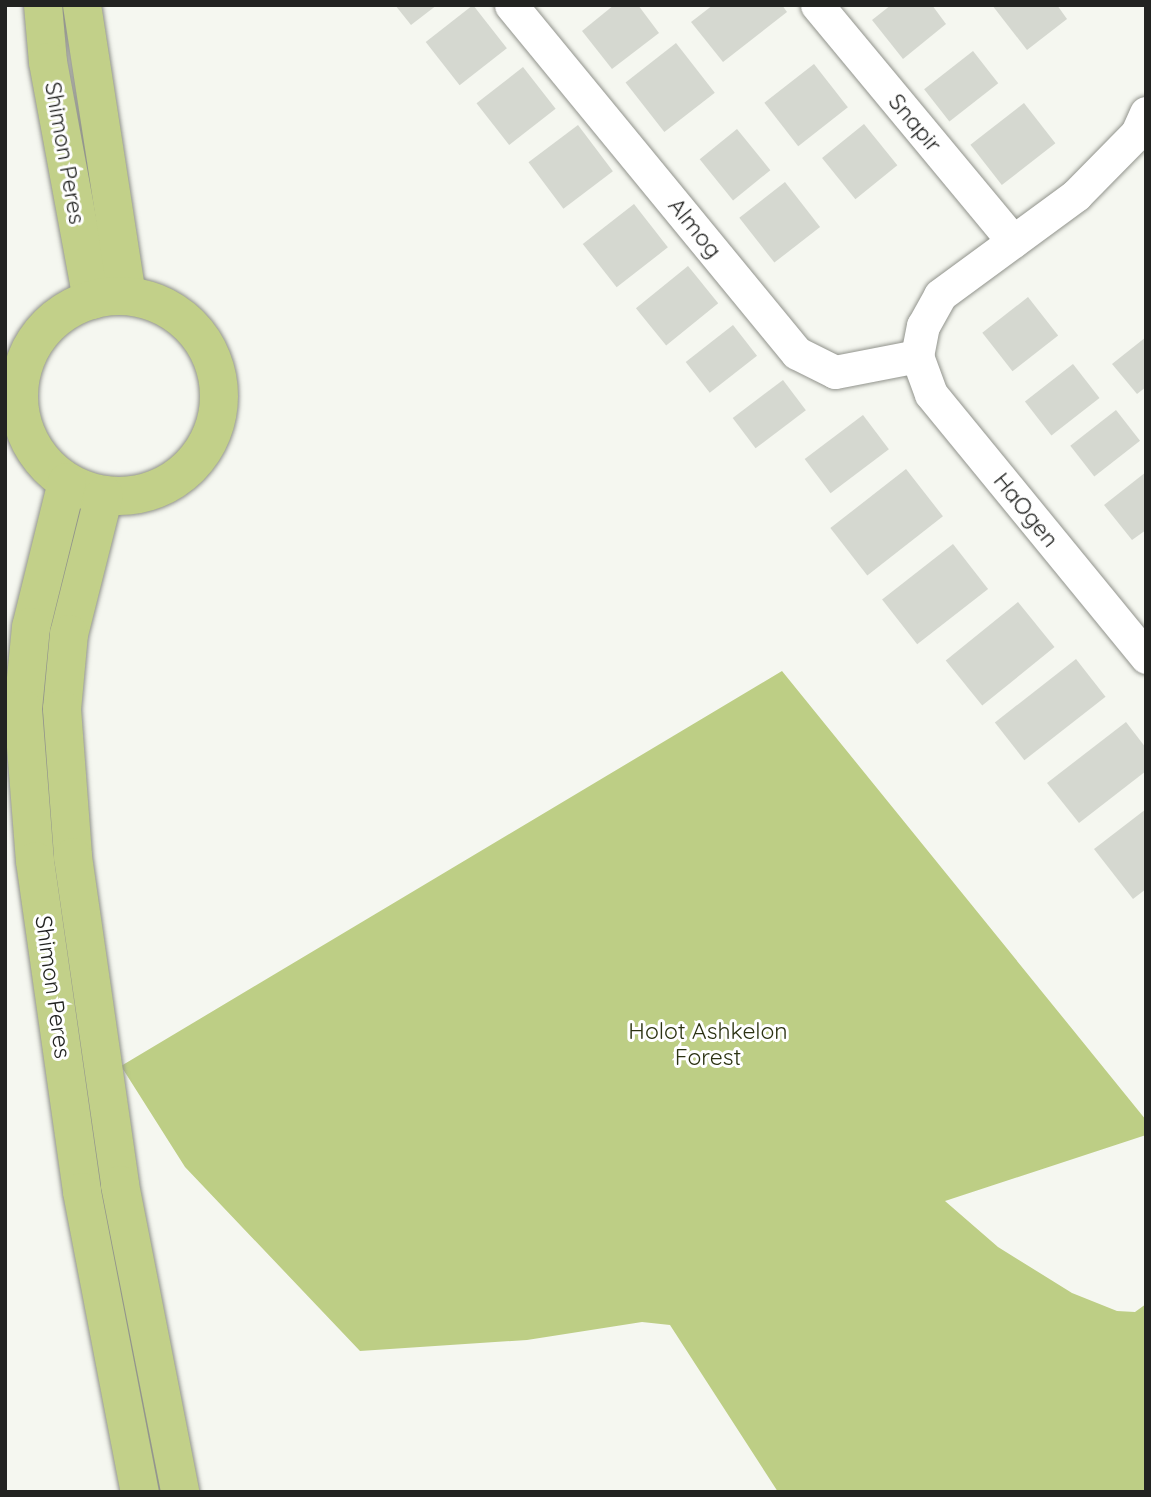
<!DOCTYPE html>
<style>
body{margin:0}
#map{position:relative;width:1151px;height:1497px;overflow:hidden;background:#f5f7f0;font-family:Quicksand,sans-serif}
div>[style]{position:absolute}
.forest>*{inset:0;background:#bdce85}
.building>*{inset:0;background:#d5d8d0;transform-origin:0 0}
.roads{filter:drop-shadow(0 0 2px #91938c) drop-shadow(0 0 2px #91938c)}
.minor>*{height:33px;margin:-16.5px;padding:0 16.5px;transform-origin:16.5px;border-radius:16.5px;background:#fff}
.major>*{height:38px;margin:-19px;padding:0 19px;transform-origin:19px;border-radius:19px;background:#c2d089}
.major>.ring{margin:-19px;padding:0;box-sizing:content-box;background:none;border:38px solid #c2d089;border-radius:50%}
span{translate:-50% -50%;white-space:nowrap;text-align:center;line-height:1.15;-webkit-text-stroke:6px #fff;paint-order:stroke}
.street-label{font-size:23px;color:#222321}
.park-label{font-size:23px;color:#2b3212}
.frame{position:absolute;inset:0;border:7px solid #222321;pointer-events:none}
</style>
<div id="map">
<div class="forest">
<i style="clip-path:polygon(782px 671px,1146px 1120px,1146px 1135px,945px 1201px,998px 1247px,1072px 1293px,1117px 1311px,1135px 1312px,1146px 1304px,1146px 1492px,778px 1492px,670px 1325px,642px 1322px,527px 1340px,360px 1351px,185px 1167px,121px 1066px)"></i>
</div>
<div class="building">
<i style="clip-path:polygon(395px 5px,437px 5px,411px 25px)"></i>
<i style="left:473px;top:5px;width:55px;height:60px;rotate:52deg"></i>
<i style="clip-path:polygon(614px 5px,638px 5px,659px 33px,612px 69px,582px 31px)"></i>
<i style="clip-path:polygon(713px 5px,782px 5px,787px 12px,723px 62px,691px 22px)"></i>
<i style="clip-path:polygon(891px 5px,932px 5px,946px 24px,903px 59px,872px 20px)"></i>
<i style="clip-path:polygon(992px 5px,1057px 5px,1067px 19px,1027px 50px)"></i>
<i style="left:676px;top:43px;width:63px;height:64px;rotate:52deg"></i>
<i style="left:973px;top:51px;width:41px;height:62px;rotate:52deg"></i>
<i style="left:814px;top:64px;width:55px;height:63px;rotate:52deg"></i>
<i style="left:523px;top:67px;width:53px;height:59px;rotate:52deg"></i>
<i style="left:1024px;top:103px;width:51px;height:68px;rotate:52deg"></i>
<i style="left:864px;top:124px;width:53px;height:54px;rotate:51deg"></i>
<i style="left:578px;top:125px;width:58px;height:62px;rotate:53deg"></i>
<i style="left:737px;top:129px;width:53px;height:48px;rotate:51deg"></i>
<i style="left:785px;top:182px;width:57px;height:58px;rotate:52deg"></i>
<i style="left:634px;top:204px;width:55px;height:65px;rotate:52deg"></i>
<i style="left:688px;top:266px;width:48px;height:67px;rotate:51deg"></i>
<i style="left:1028px;top:297px;width:49px;height:58px;rotate:52deg"></i>
<i style="left:733px;top:325px;width:39px;height:60px;rotate:52deg"></i>
<i style="clip-path:polygon(1146px 337px,1146px 387px,1137px 394px,1112px 364px)"></i>
<i style="left:1073px;top:364px;width:43px;height:61px;rotate:52deg"></i>
<i style="left:783px;top:380px;width:38px;height:63px;rotate:53deg"></i>
<i style="left:1116px;top:410px;width:39px;height:58px;rotate:52deg"></i>
<i style="left:863px;top:415px;width:43px;height:73px;rotate:53deg"></i>
<i style="left:906px;top:469px;width:60px;height:96px;rotate:52deg"></i>
<i style="clip-path:polygon(1146px 472px,1146px 530px,1132px 540px,1104px 505px)"></i>
<i style="left:953px;top:544px;width:57px;height:90px;rotate:52deg"></i>
<i style="left:1018px;top:602px;width:58px;height:93px;rotate:51deg"></i>
<i style="left:1076px;top:659px;width:48px;height:103px;rotate:52deg"></i>
<i style="clip-path:polygon(1126px 722px,1146px 748px,1146px 771px,1079px 823px,1047px 783px)"></i>
<i style="clip-path:polygon(1146px 809px,1146px 889px,1133px 899px,1094px 849px)"></i>
</div>
<div class="roads">
<div class="minor">
<i style="left:511px;top:5px;width:450px;rotate:50.6deg"></i>
<i style="left:797px;top:353px;width:42px;rotate:26.6deg"></i>
<i style="left:835px;top:372px;width:84px;rotate:-11deg"></i>
<i style="left:817px;top:5px;width:307px;rotate:50.3deg"></i>
<i style="left:917px;top:356px;width:40px;rotate:69.8deg"></i>
<i style="left:931px;top:394px;width:340px;rotate:50.7deg"></i>
<i style="left:917px;top:356px;width:31px;rotate:-79deg"></i>
<i style="left:923px;top:326px;width:35px;rotate:-61deg"></i>
<i style="left:940px;top:295px;width:169px;rotate:-36.3deg"></i>
<i style="left:1076px;top:195px;width:87px;rotate:-45.5deg"></i>
<i style="left:1137px;top:133px;width:22px;rotate:-66deg"></i>
</div>
<div class="major">
<i style="left:43px;top:5px;width:57px;rotate:85deg"></i>
<i style="left:48px;top:62px;width:242px;rotate:79.5deg"></i>
<i style="left:82px;top:5px;width:294px;rotate:81.2deg"></i>
<i class="ring" style="left:19px;top:296px;width:162px;height:162px"></i>
<i style="left:67px;top:482px;width:149px;rotate:103.9deg"></i>
<i style="left:31px;top:627px;width:82px;rotate:95.6deg"></i>
<i style="left:23px;top:709px;width:152px;rotate:85.5deg"></i>
<i style="left:35px;top:861px;width:334px;rotate:81.9deg"></i>
<i style="left:82px;top:1192px;width:306px;rotate:79.1deg"></i>
<i style="left:104px;top:495px;width:143px;rotate:104.1deg"></i>
<i style="left:69px;top:634px;width:75px;rotate:95.3deg"></i>
<i style="left:62px;top:709px;width:148px;rotate:85.7deg"></i>
<i style="left:73px;top:857px;width:331px;rotate:81.8deg"></i>
<i style="left:120px;top:1185px;width:313px;rotate:78.9deg"></i>
</div>
</div>
<div class="street-label">
<span style="left:915px;top:123px;rotate:50deg">Snapir</span>
<span style="left:65px;top:153px;rotate:80deg">Shimon Peres</span>
<span style="left:695px;top:228px;rotate:51deg">Almog</span>
<span style="left:1026px;top:510px;rotate:51deg">HaOgen</span>
<span style="left:53px;top:987px;rotate:82deg">Shimon Peres</span>
</div>
<div class="park-label">
<span style="left:708px;top:1044px">Holot Ashkelon<br>Forest</span>
</div>
<div class="frame"></div>
</div>
